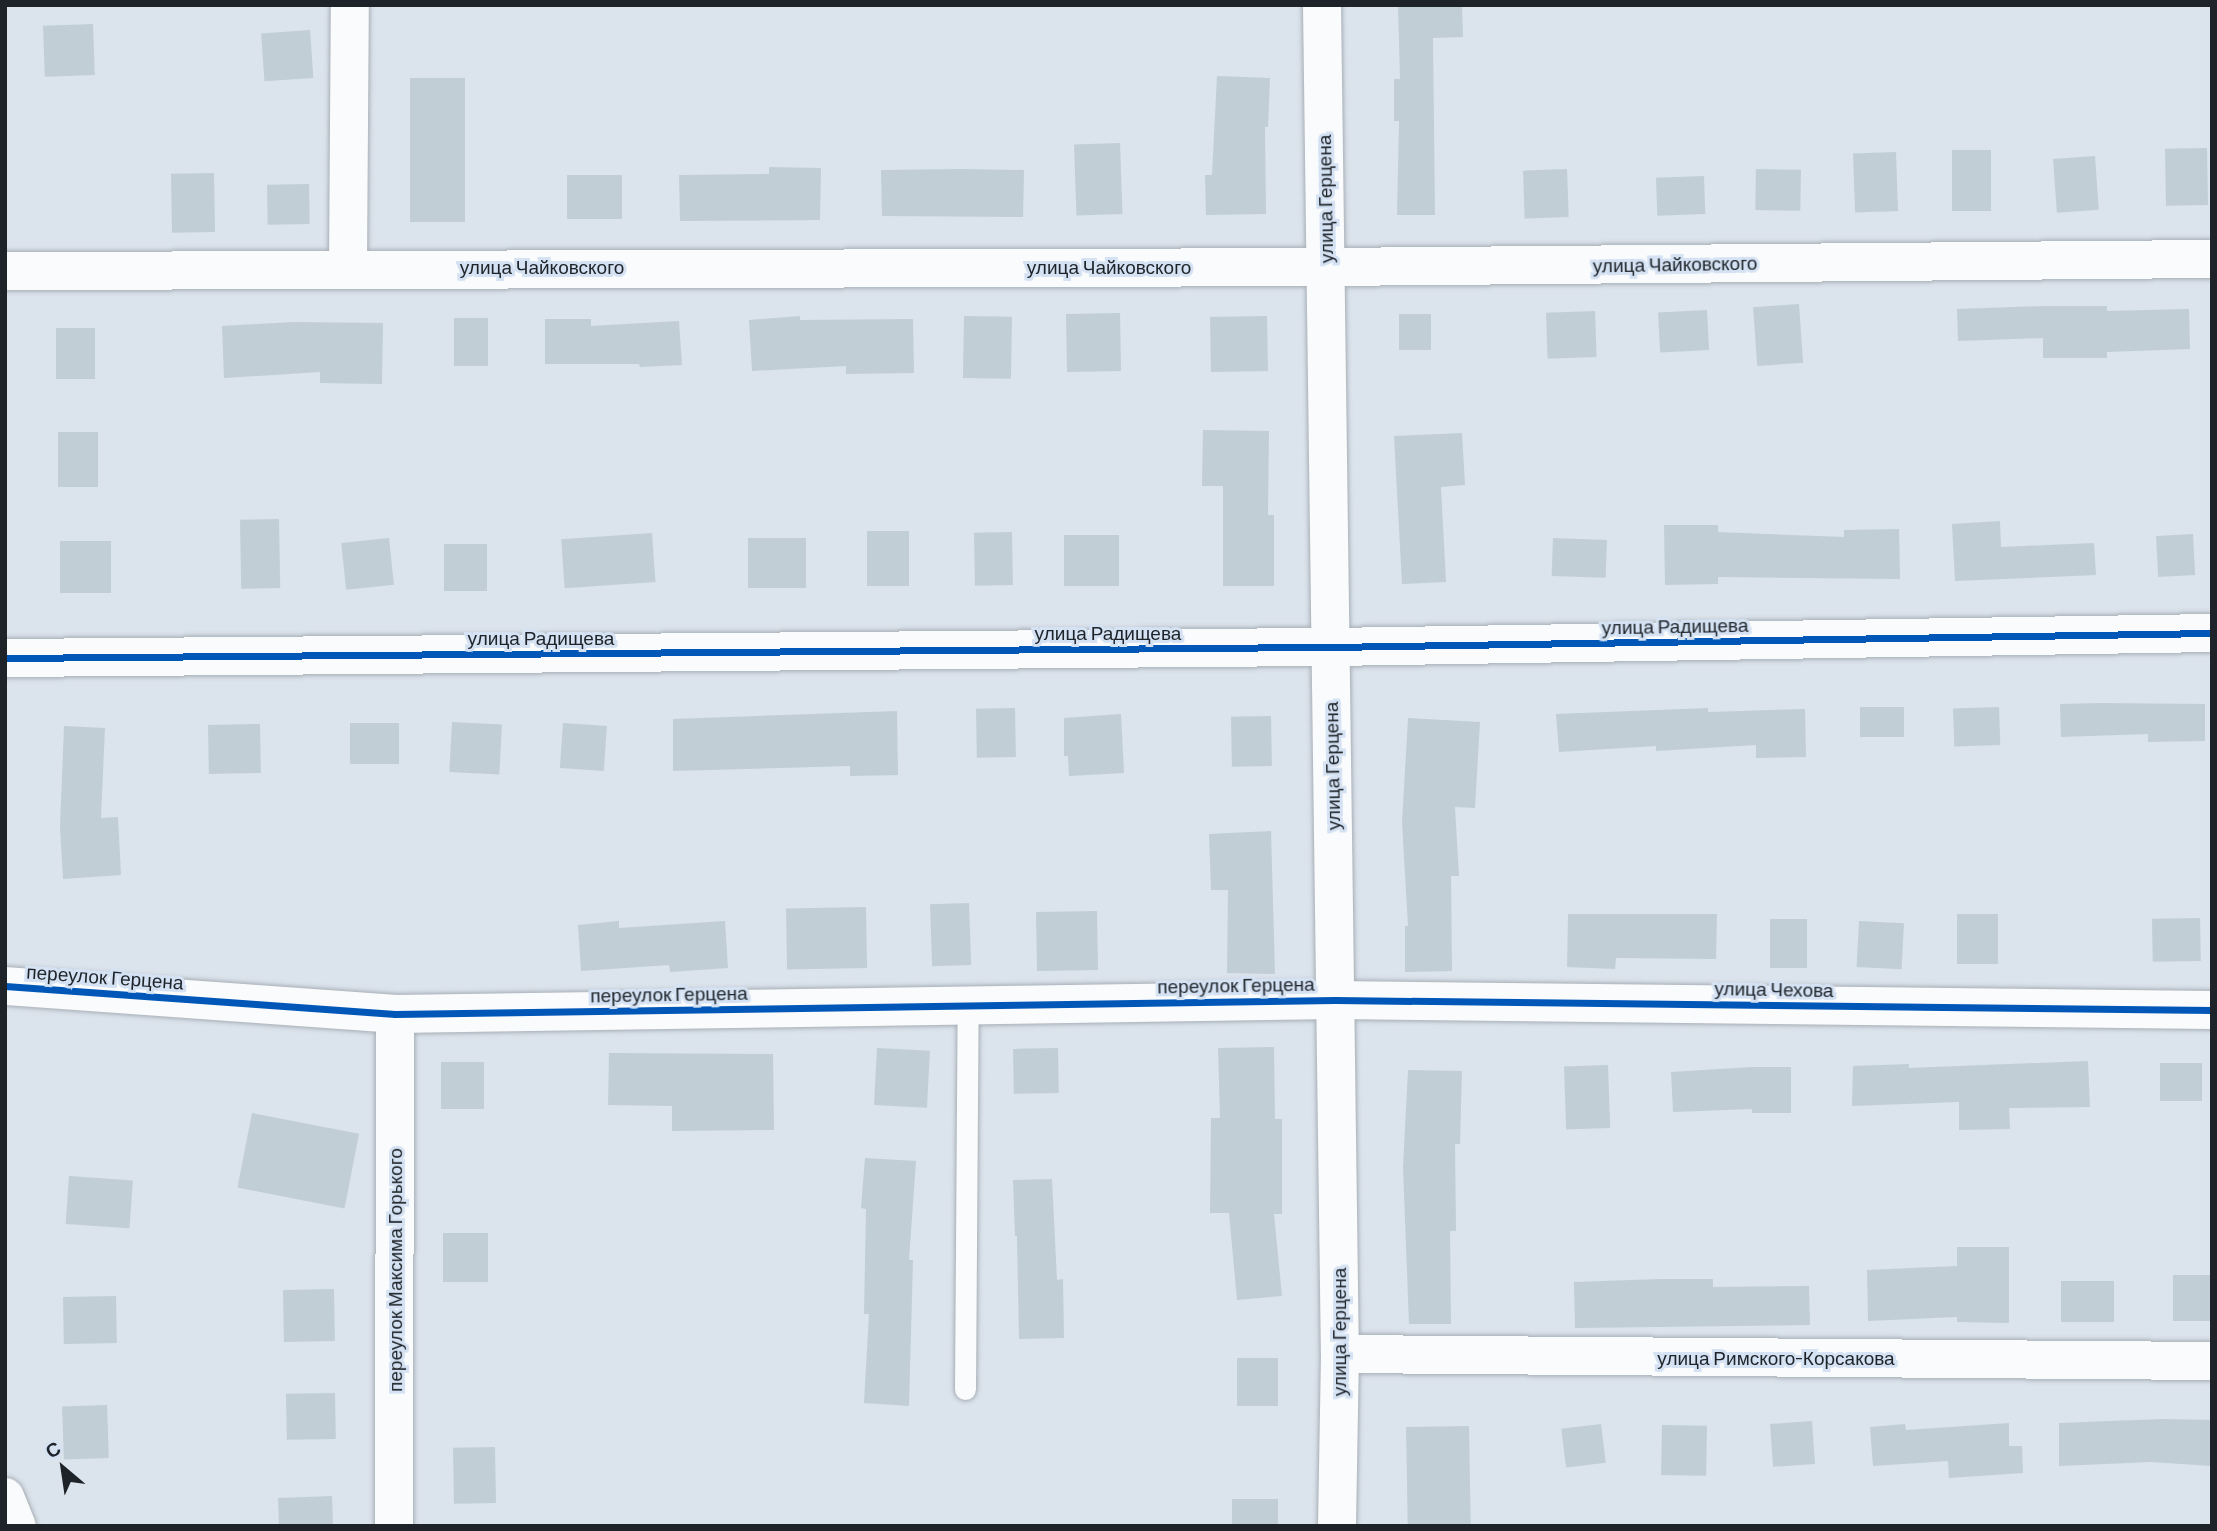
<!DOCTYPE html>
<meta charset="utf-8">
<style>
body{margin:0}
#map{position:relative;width:2217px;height:1531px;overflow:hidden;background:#dbe3ec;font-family:Barlow,sans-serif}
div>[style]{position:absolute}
.building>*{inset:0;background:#c1ced5;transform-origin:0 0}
.roads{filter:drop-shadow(0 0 2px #a8afb6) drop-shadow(0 0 2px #a8afb6)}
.lane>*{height:21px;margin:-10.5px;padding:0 10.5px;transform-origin:10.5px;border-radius:10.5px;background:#fafbfc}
.street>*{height:38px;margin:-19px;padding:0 19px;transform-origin:19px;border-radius:19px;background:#fafbfc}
.cycleway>*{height:7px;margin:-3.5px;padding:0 3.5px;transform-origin:3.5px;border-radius:3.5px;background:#0057b8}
span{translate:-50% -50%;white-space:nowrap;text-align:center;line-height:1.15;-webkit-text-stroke:6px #d4e2f3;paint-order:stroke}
.street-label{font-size:19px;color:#1e2329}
.frame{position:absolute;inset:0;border:7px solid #1e2329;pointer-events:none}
.north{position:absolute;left:28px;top:1433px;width:70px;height:70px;-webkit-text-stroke:5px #d4e2f3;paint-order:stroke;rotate:331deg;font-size:19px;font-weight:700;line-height:28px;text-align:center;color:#1e2329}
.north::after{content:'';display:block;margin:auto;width:24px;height:32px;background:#1e2329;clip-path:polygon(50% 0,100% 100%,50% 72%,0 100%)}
</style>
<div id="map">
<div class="building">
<i style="clip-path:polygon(1398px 5px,1462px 5px,1463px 37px,1433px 38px,1435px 215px,1397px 215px,1399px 121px,1394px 121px,1394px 79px,1400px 79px)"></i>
<i style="left:93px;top:24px;width:51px;height:50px;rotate:88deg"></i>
<i style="left:310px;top:30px;width:48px;height:49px;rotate:86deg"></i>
<i style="clip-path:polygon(1217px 76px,1270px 78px,1268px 127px,1265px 127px,1266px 214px,1206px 215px,1205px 175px,1212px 175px)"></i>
<i style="left:410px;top:78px;width:55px;height:144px"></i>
<i style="left:1120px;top:143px;width:71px;height:46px;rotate:88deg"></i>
<i style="left:2207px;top:148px;width:57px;height:42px;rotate:89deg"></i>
<i style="left:1952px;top:150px;width:39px;height:61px"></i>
<i style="left:1896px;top:152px;width:59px;height:43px;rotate:88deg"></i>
<i style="left:2095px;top:156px;width:54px;height:42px;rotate:86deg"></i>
<i style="clip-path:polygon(769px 167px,821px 168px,820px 220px,680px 221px,679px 175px,769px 174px)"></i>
<i style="clip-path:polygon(961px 169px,1024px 170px,1023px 217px,882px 216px,881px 170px)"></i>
<i style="left:1567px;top:169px;width:48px;height:44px;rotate:88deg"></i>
<i style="left:1756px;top:169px;width:45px;height:41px;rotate:1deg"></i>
<i style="left:214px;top:173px;width:59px;height:43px;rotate:89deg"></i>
<i style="left:622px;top:175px;width:44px;height:55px;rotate:90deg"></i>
<i style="left:1704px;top:176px;width:38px;height:48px;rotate:88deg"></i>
<i style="left:309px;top:184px;width:40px;height:42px;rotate:89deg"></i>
<i style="left:1799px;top:304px;width:59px;height:46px;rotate:86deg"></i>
<i style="clip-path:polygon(2043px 306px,2107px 306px,2107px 311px,2189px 309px,2190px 349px,2107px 352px,2107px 358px,2043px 358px,2043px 338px,1958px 341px,1957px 309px)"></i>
<i style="left:1707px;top:310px;width:40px;height:49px;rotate:87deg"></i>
<i style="left:1595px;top:311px;width:46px;height:49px;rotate:88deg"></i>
<i style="left:1120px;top:313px;width:58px;height:54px;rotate:89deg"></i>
<i style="left:1399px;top:314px;width:32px;height:36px"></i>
<i style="clip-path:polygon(800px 316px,800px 320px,913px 319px,914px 373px,846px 374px,846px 366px,752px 371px,749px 320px)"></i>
<i style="left:964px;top:316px;width:48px;height:62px;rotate:1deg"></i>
<i style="left:1267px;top:316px;width:55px;height:57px;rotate:89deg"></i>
<i style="left:488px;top:318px;width:48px;height:34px;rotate:90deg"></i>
<i style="clip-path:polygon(545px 319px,591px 319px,591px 326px,679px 321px,682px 365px,640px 367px,639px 364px,545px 364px)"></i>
<i style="clip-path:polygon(294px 322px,383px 323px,382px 384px,320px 383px,320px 372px,224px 378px,222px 326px)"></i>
<i style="left:56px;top:328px;width:39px;height:51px"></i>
<i style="clip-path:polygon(1203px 430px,1269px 431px,1268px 515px,1274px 515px,1274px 586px,1223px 586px,1223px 486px,1202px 486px)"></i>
<i style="left:58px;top:432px;width:40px;height:55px"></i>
<i style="clip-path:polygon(1462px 433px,1465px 485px,1441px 487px,1446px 582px,1402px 584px,1394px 436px)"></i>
<i style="left:279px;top:519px;width:69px;height:39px;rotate:89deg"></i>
<i style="clip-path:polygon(2000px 521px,2001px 547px,2094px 543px,2096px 575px,1955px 581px,1952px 524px)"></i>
<i style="clip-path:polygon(1664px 525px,1718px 525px,1718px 532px,1844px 537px,1844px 530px,1899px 529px,1900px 579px,1718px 577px,1718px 584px,1665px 585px)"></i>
<i style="left:867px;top:531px;width:42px;height:55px"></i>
<i style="left:1012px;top:532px;width:53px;height:38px;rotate:89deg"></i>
<i style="left:652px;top:533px;width:49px;height:91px;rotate:86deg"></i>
<i style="left:2193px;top:534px;width:41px;height:37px;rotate:87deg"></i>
<i style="left:1119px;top:535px;width:51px;height:55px;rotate:90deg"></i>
<i style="left:389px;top:538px;width:47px;height:48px;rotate:84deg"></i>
<i style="left:806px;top:538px;width:50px;height:58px;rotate:90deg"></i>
<i style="left:1553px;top:538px;width:54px;height:38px;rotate:2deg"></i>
<i style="left:60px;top:541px;width:51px;height:52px"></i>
<i style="left:444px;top:544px;width:43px;height:47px"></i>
<i style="clip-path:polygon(2099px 703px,2205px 704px,2205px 741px,2148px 742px,2148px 734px,2061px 737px,2060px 704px)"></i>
<i style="left:1904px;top:707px;width:30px;height:44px;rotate:90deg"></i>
<i style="left:1999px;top:707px;width:38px;height:46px;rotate:88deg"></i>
<i style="left:1015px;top:708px;width:49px;height:39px;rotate:89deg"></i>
<i style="clip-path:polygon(1708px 708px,1708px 712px,1805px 709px,1806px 757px,1756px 758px,1756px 745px,1656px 751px,1656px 746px,1559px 752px,1556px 714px)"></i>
<i style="clip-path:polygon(897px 711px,898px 775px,850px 776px,850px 766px,673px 771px,673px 719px)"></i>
<i style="clip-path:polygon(1121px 714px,1124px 773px,1069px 776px,1068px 756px,1064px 756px,1064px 718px)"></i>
<i style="left:1271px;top:716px;width:50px;height:40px;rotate:89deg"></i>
<i style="clip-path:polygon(1408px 718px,1480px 722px,1475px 808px,1455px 807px,1459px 876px,1451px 876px,1452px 971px,1405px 972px,1405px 926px,1408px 926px,1402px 822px)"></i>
<i style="left:452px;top:722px;width:50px;height:50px;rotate:3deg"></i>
<i style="left:350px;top:723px;width:49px;height:41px"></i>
<i style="left:563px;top:723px;width:44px;height:45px;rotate:4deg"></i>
<i style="left:260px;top:724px;width:49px;height:52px;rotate:89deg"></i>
<i style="clip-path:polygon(64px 726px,105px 728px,101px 818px,118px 817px,121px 875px,63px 879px,60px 827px)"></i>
<i style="clip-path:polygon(1271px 831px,1275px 974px,1227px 973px,1228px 890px,1211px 890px,1209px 834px)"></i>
<i style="left:969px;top:903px;width:62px;height:39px;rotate:88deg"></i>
<i style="left:866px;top:907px;width:61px;height:80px;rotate:89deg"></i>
<i style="left:1097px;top:911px;width:59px;height:61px;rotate:89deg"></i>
<i style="clip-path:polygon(1568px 914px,1717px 914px,1716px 959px,1616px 958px,1615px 969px,1567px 967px)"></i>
<i style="left:1957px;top:914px;width:41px;height:50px"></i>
<i style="left:2200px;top:918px;width:43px;height:48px;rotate:89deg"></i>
<i style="left:1807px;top:919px;width:49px;height:37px;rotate:90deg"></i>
<i style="clip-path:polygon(619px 921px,619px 928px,725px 921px,728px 968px,670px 972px,669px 965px,581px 971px,578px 925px)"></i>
<i style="left:1859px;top:921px;width:45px;height:46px;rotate:3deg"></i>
<i style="clip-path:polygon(1274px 1047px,1275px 1119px,1282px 1119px,1282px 1214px,1274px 1214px,1282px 1296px,1237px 1300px,1229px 1213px,1210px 1213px,1211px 1118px,1220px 1118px,1218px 1048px)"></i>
<i style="left:877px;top:1048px;width:53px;height:57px;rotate:3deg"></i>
<i style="left:1058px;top:1048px;width:45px;height:45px;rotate:89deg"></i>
<i style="clip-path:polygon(609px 1053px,773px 1054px,774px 1130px,672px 1131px,672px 1106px,608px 1105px)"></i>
<i style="clip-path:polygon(2088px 1061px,2090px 1107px,2009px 1108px,2010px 1129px,1959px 1130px,1959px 1102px,1852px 1106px,1853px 1066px,1909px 1064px,1909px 1068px)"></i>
<i style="left:484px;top:1062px;width:47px;height:43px;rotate:90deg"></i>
<i style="left:2202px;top:1063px;width:38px;height:42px;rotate:90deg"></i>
<i style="left:1608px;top:1065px;width:63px;height:44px;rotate:88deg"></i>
<i style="clip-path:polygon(1752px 1067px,1791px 1067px,1791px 1113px,1752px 1113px,1752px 1109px,1673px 1112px,1671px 1072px)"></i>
<i style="clip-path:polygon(1408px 1070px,1462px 1071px,1460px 1144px,1455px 1144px,1456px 1231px,1450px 1231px,1451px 1324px,1409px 1324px,1403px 1167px)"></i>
<i style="left:252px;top:1113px;width:109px;height:76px;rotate:11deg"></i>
<i style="clip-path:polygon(865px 1158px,916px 1161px,909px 1260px,913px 1260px,909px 1406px,864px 1403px,869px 1314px,864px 1314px,866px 1209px,861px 1208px)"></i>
<i style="left:69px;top:1176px;width:64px;height:48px;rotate:4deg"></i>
<i style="clip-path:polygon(1052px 1179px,1057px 1280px,1063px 1279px,1064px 1338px,1019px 1339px,1017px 1236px,1015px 1236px,1013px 1180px)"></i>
<i style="left:443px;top:1233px;width:45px;height:49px"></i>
<i style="clip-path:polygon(1957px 1247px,2009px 1247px,2009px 1323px,1957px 1322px,1957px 1317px,1868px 1321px,1867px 1270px,1957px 1266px)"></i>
<i style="left:2173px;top:1275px;width:39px;height:46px"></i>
<i style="clip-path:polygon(1660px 1279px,1713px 1279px,1713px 1287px,1809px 1286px,1810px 1325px,1575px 1328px,1574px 1282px)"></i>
<i style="left:2114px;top:1281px;width:41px;height:53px;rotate:90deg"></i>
<i style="left:334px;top:1289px;width:52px;height:51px;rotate:89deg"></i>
<i style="left:116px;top:1296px;width:47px;height:53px;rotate:89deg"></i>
<i style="left:1237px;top:1358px;width:41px;height:48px"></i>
<i style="left:335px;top:1393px;width:46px;height:49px;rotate:89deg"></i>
<i style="left:107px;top:1405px;width:53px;height:45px;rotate:88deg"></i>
<i style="clip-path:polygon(2163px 1419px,2212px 1420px,2211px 1466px,2151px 1462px,2059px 1466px,2059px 1423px)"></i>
<i style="left:1812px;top:1421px;width:43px;height:42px;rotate:86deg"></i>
<i style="clip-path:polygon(2009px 1423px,2009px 1446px,2022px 1446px,2023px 1473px,1949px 1478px,1948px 1461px,1873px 1466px,1870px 1427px,1905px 1424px,1906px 1430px)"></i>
<i style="left:1601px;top:1424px;width:39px;height:40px;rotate:83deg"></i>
<i style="left:1662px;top:1425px;width:45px;height:50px;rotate:1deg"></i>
<i style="left:1469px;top:1426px;width:100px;height:63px;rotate:89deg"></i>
<i style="left:495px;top:1447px;width:56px;height:42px;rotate:89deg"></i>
<i style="left:332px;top:1496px;width:30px;height:54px;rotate:88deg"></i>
<i style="left:1278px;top:1499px;width:27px;height:46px;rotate:90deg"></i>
</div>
<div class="roads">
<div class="lane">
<i style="left:965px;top:1389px;width:384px;rotate:-89.6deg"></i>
</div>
<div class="street">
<i style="left:1322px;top:5px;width:1349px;rotate:89.24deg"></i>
<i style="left:1340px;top:1354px;width:172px;rotate:91deg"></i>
<i style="left:348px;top:267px;width:262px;rotate:-89.6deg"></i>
<i style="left:5px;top:271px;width:1321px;rotate:-0.17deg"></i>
<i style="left:1326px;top:267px;width:886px;rotate:-0.52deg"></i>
<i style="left:5px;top:658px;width:1326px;rotate:-0.48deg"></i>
<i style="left:1331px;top:647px;width:881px;rotate:-0.91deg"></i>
<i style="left:5px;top:986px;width:391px;rotate:4.1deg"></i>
<i style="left:395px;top:1014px;width:940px;rotate:-0.85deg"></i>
<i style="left:1335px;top:1000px;width:877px;rotate:0.65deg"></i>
<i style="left:1340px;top:1354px;width:872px;rotate:0.46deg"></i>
<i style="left:5px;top:1497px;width:31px;rotate:68deg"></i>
<i style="left:394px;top:1526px;width:512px;rotate:-89.89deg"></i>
</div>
</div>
<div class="cycleway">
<i style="left:5px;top:658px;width:1326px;rotate:-0.48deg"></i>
<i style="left:1331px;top:647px;width:881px;rotate:-0.91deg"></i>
<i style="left:5px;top:986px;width:391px;rotate:4.1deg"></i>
<i style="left:395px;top:1014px;width:940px;rotate:-0.85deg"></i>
<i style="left:1335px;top:1000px;width:877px;rotate:0.65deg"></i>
</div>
<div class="street-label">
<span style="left:1325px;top:199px;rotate:-91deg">улица Герцена</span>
<span style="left:1675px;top:264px;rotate:-1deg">улица Чайковского</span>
<span style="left:542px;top:267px">улица Чайковского</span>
<span style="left:1109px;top:267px">улица Чайковского</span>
<span style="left:1675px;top:626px;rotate:-1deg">улица Радищева</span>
<span style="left:1108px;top:633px">улица Радищева</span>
<span style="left:541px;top:638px">улица Радищева</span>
<span style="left:1332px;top:766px;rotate:-91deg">улица Герцена</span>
<span style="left:105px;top:977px;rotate:4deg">переулок Герцена</span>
<span style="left:1236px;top:985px;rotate:-1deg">переулок Герцена</span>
<span style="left:1774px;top:989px;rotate:1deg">улица Чехова</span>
<span style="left:669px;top:994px;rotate:-1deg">переулок Герцена</span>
<span style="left:395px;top:1270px;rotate:-90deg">переулок Максима Горького</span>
<span style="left:1339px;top:1332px;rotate:-90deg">улица Герцена</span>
<span style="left:1776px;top:1358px">улица Римского-Корсакова</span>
</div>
<div class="frame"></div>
<div class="north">С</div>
</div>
